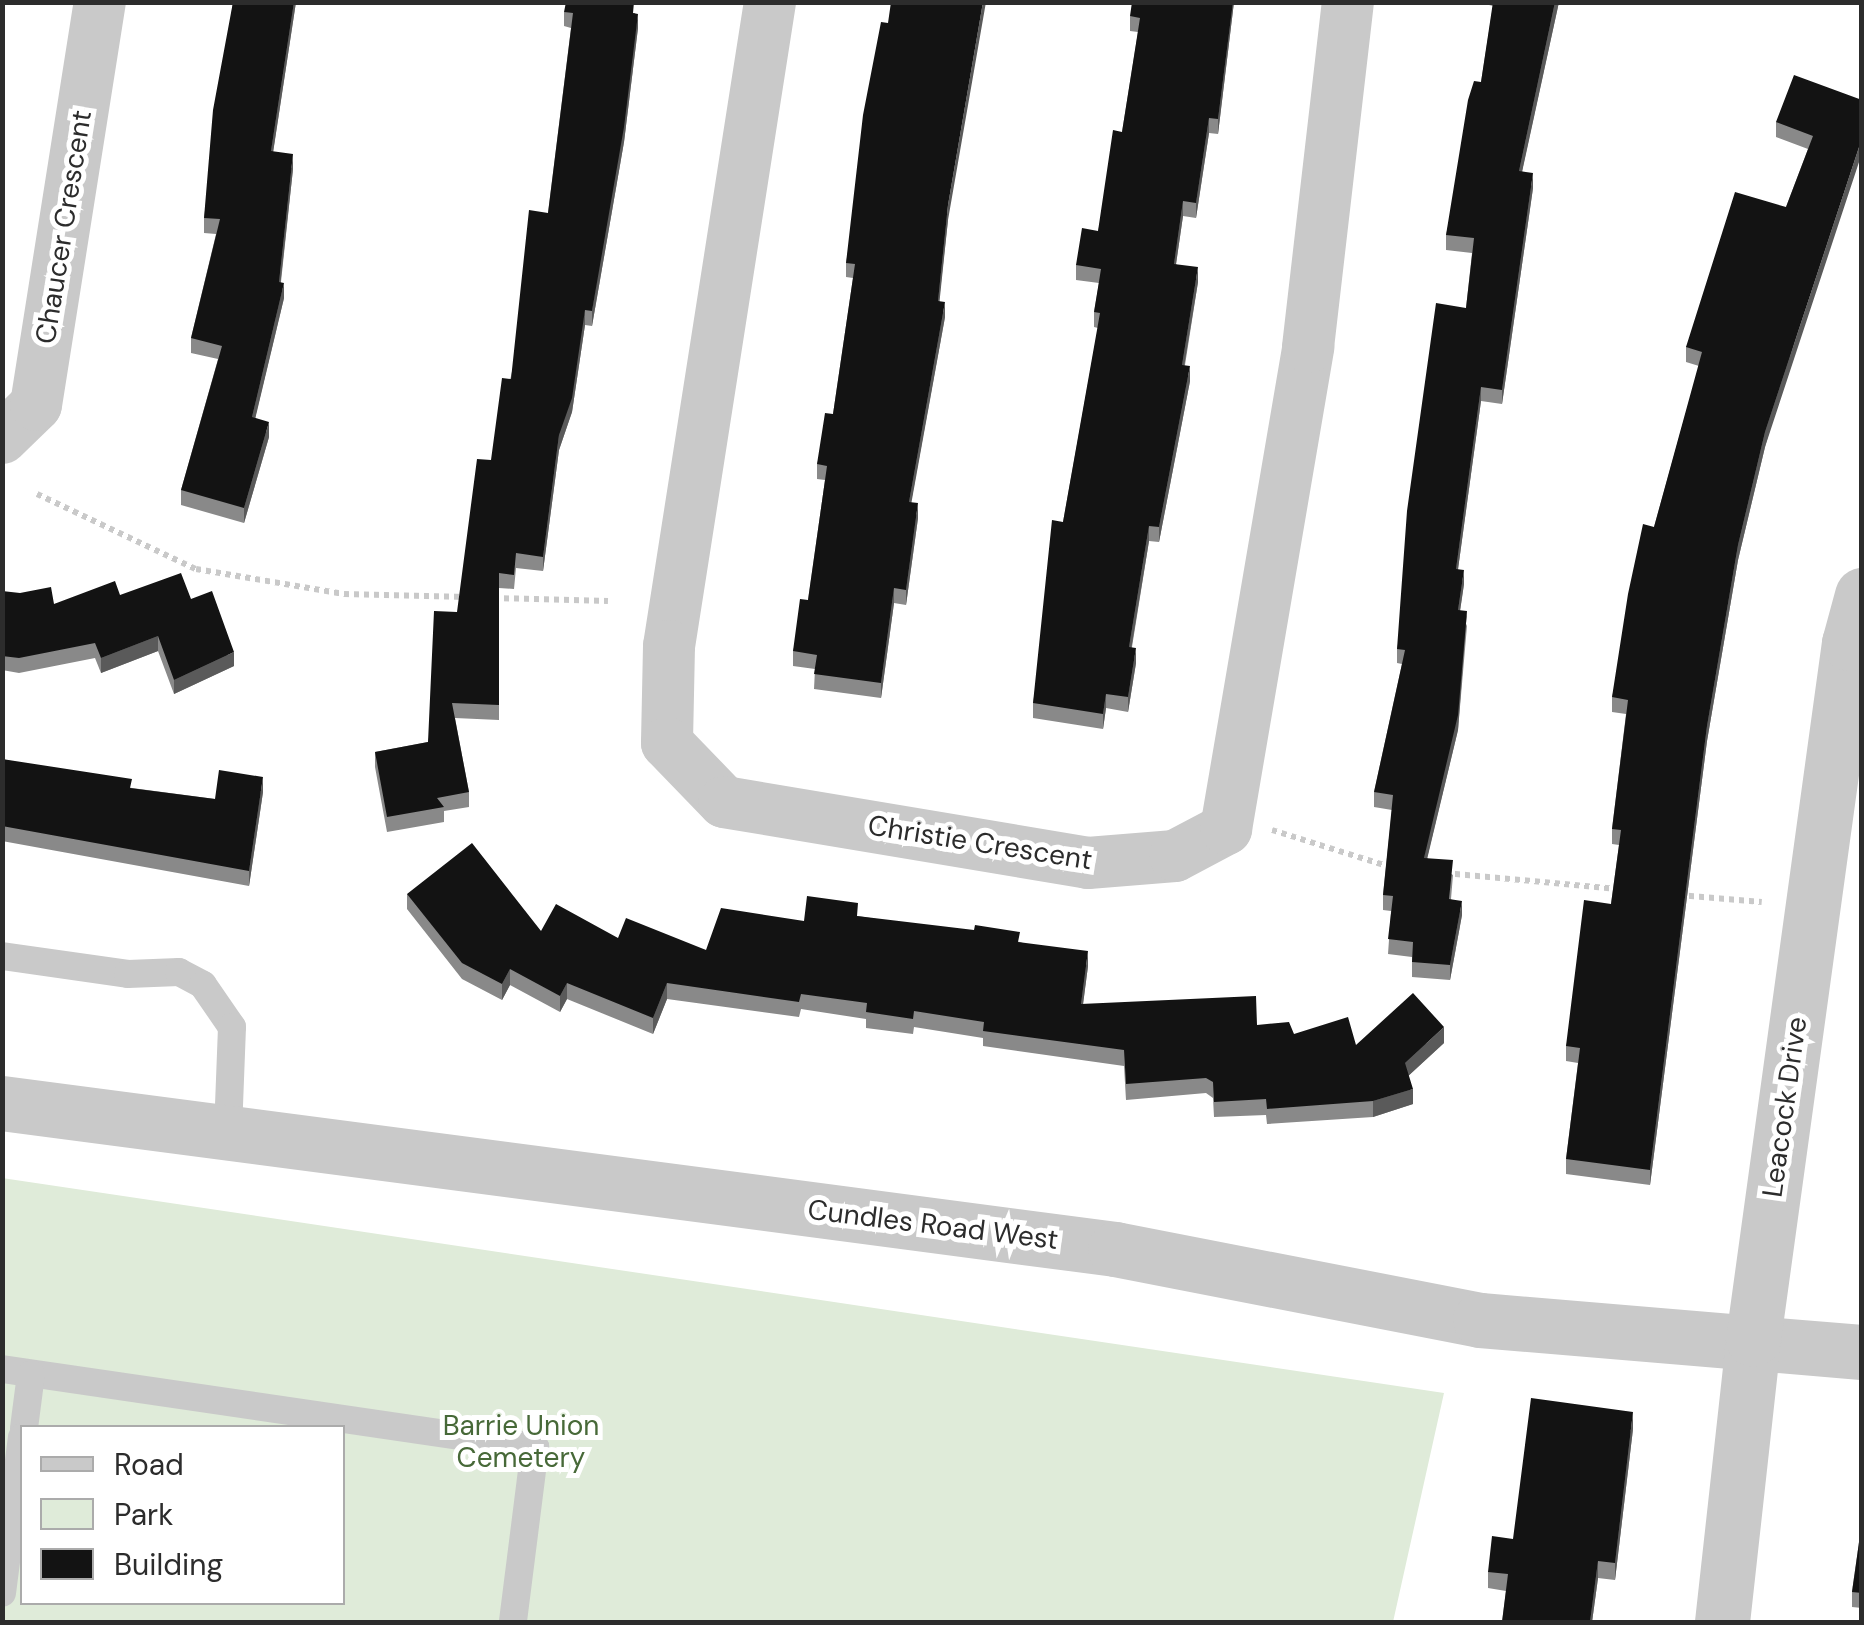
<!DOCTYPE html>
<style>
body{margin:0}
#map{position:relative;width:1864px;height:1625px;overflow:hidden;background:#fff;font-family:"DM Sans",sans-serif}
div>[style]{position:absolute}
.green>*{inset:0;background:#dfebd9}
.path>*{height:6px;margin-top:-3px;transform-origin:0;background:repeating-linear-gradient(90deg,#c9c9c9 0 5px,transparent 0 10px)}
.service>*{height:28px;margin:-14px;padding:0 14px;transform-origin:14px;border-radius:14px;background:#c9c9c9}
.minor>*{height:52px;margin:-26px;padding:0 26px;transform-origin:26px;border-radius:26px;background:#c9c9c9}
.tertiary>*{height:55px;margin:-27.5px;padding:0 27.5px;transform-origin:27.5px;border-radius:27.5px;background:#c9c9c9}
.wall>*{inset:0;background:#898989}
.shaded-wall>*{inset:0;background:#5a5a5a}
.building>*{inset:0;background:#131313}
span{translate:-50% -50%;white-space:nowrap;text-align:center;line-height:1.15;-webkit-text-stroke:10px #fff;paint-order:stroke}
.street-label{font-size:28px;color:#2c2c2c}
.park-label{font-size:28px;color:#476938}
.frame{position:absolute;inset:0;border:5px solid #2c2c2c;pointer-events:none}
.legend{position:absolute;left:20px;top:1425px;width:325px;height:180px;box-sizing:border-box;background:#fff;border:2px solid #ababab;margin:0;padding:12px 18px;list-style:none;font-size:30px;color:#2c2c2c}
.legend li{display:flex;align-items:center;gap:20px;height:50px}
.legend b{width:50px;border:2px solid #ababab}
</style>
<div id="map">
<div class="green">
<i style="clip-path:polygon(evenodd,2px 1178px,1444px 1393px,1393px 1622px,3px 1622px,2px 1178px,22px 1428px,342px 1428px,342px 1602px,22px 1602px,22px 1428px)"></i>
</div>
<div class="path">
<i style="left:37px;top:494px;width:176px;rotate:25.3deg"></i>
<i style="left:196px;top:569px;width:150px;rotate:9.6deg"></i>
<i style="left:344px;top:594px;width:123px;rotate:1.4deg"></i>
<i style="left:494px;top:598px;width:114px;rotate:1.5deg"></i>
<i style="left:1272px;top:830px;width:127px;rotate:17.4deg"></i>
<i style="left:1445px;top:873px;width:173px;rotate:5.3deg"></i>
<i style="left:1679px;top:895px;width:83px;rotate:4.8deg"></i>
</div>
<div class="service">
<i style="left:2px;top:956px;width:127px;rotate:8.1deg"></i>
<i style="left:128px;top:974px;width:51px;rotate:-2.2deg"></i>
<i style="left:179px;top:972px;width:27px;rotate:28deg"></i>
<i style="left:203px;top:985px;width:51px;rotate:55.4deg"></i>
<i style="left:232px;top:1027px;width:105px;rotate:92.2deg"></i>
<i style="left:2px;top:1369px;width:539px;rotate:8.33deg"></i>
<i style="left:535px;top:1447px;width:176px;rotate:97.2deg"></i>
<i style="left:24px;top:1428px;width:54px;rotate:-82.6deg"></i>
<i style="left:2px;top:1593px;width:157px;rotate:-82.7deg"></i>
</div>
<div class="minor">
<i style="left:770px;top:2px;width:652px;rotate:98.91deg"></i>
<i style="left:669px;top:646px;width:97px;rotate:91.2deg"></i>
<i style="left:667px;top:743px;width:82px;rotate:46deg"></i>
<i style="left:724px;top:802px;width:369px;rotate:9.5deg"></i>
<i style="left:1088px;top:863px;width:87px;rotate:-4.6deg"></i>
<i style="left:1175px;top:856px;width:58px;rotate:-27.9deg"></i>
<i style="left:1226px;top:829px;width:489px;rotate:-80.3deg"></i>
<i style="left:1308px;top:347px;width:347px;rotate:-83.4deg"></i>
<i style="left:2px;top:438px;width:47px;rotate:-44.1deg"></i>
<i style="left:36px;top:405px;width:408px;rotate:-81deg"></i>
</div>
<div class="tertiary">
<i style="left:2px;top:1103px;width:1123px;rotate:7.47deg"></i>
<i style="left:1115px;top:1249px;width:372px;rotate:11deg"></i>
<i style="left:1480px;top:1320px;width:383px;rotate:4.8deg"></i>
<i style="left:1722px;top:1622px;width:285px;rotate:-83.7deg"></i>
<i style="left:1753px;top:1339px;width:703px;rotate:-82.15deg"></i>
<i style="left:1849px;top:643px;width:50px;rotate:-74.8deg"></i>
</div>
<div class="wall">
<i style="clip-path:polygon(233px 2px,296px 2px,273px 152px,293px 169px,281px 282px,284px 298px,255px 418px,269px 437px,244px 523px,181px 505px,181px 490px,218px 359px,191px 353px,191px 338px,216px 234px,204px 233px,204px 218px)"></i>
<i style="clip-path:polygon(1234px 2px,1218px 134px,1209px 133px,1196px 218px,1183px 216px,1176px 264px,1198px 282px,1185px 365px,1190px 381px,1159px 542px,1149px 541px,1132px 647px,1136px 663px,1128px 712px,1106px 708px,1103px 729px,1033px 718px,1033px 703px,1063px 522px,1098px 328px,1094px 327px,1094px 312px,1099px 283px,1076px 280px,1076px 265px,1098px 231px,1122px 132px,1138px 32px,1130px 31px,1130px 16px)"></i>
<i style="clip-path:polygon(1489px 2px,1559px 2px,1522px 171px,1533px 188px,1502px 404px,1481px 401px,1458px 569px,1464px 584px,1460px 610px,1467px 626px,1458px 730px,1427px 858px,1453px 875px,1451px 899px,1462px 915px,1450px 980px,1412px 977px,1412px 957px,1388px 954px,1391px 911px,1383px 910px,1383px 895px,1392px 810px,1374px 807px,1374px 792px,1402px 664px,1397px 663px,1397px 649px,1466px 308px,1472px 253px,1446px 250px,1446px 235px,1481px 82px,1493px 6px,1489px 5px)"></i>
<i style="clip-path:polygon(564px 12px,635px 13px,638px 28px,624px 142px,592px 326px,585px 325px,572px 412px,559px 450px,543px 571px,516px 568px,514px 589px,499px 588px,499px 720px,455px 718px,469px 792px,469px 807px,444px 811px,444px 822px,387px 832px,375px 767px,375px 752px,428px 742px,548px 213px,571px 28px,564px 26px)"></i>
<i style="clip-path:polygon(888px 23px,948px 220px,939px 301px,945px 317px,911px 502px,918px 518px,906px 605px,894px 603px,881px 698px,814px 689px,815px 669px,793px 666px,793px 651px,808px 600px,825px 480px,817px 479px,817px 464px,833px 414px,853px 278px,846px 277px,846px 263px)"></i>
<i style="clip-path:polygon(1862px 100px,1765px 447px,1738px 560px,1707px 741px,1650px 1185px,1566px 1174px,1566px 1159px,1578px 1063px,1566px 1061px,1566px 1046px,1611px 904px,1619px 845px,1612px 844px,1612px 829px,1626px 714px,1612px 712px,1612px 697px,1654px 527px,1699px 366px,1686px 362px,1686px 347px,1786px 207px,1808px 149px,1776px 137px,1776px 122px)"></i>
<i style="clip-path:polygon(2px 591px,54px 604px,120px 595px,191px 599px,234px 666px,174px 694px,158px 651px,101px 673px,95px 658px,19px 673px,2px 670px)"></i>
<i style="clip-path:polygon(2px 759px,132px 788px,215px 799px,263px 792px,249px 886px,2px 841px)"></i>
<i style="clip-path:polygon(407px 894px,541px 931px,618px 938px,706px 950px,804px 921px,858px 916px,1020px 942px,1088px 966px,1083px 1004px,1257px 1025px,1294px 1034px,1356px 1045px,1444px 1043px,1408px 1076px,1413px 1104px,1373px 1117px,1267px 1124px,1266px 1115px,1214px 1117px,1213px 1098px,1206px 1093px,1126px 1100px,1124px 1066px,983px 1046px,983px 1038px,914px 1027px,913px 1034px,866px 1028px,866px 1019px,801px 1009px,799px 1017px,667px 999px,653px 1034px,567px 999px,560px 1012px,510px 985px,502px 1000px,462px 979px,407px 909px)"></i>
<i style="clip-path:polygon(1633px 1429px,1615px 1580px,1598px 1578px,1592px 1622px,1502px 1622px,1506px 1591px,1488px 1588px,1488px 1572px,1513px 1539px)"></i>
<i style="clip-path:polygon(1862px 1521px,1862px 1608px,1852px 1607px,1852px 1592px)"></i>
</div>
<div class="shaded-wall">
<i style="clip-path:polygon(294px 2px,296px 2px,271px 166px,271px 151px)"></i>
<i style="clip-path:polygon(983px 2px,986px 2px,948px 220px,938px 316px,938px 301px,948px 205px)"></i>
<i style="clip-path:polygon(1233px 2px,1234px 2px,1218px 134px,1218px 119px)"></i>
<i style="clip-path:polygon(1555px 2px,1559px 2px,1519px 186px,1519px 171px)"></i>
<i style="clip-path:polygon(638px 14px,638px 28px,624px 142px,592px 326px,592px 311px)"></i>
<i style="clip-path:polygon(1209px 118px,1209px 133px,1196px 218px,1196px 203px)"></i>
<i style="clip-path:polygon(1862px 138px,1862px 153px,1765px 447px,1738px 560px,1707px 741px,1650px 1185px,1650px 1170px,1707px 726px,1738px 545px,1765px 432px)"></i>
<i style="clip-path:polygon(293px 154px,293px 169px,279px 296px,279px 282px)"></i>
<i style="clip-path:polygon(1533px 173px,1533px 188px,1502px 404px,1502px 390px)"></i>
<i style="clip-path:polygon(1183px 201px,1183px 216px,1174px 278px,1174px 264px)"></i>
<i style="clip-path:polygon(1198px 267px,1198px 282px,1182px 379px,1182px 365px)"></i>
<i style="clip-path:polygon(284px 283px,284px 298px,252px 432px,252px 417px)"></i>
<i style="clip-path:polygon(945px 302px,945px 317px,909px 516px,909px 502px)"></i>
<i style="clip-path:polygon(585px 310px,585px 325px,572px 412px,559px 450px,543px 571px,543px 557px,559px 435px)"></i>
<i style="clip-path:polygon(1190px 366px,1190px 381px,1159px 542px,1159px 527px)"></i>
<i style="clip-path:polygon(1481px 387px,1481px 401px,1456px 584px,1456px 569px)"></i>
<i style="clip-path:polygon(269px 422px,269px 437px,244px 523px,244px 508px)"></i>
<i style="clip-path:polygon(918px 503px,918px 518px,906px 605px,906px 590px)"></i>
<i style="clip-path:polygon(1149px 526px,1149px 541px,1129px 662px,1129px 647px)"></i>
<i style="clip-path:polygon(1464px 570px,1464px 584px,1458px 625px,1458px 610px)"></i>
<i style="clip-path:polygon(894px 588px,894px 603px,881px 698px,881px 683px)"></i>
<i style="clip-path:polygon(1467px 611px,1458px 730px,1424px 872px,1424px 858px)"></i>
<i style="clip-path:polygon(158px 636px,158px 651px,101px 673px,101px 658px)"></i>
<i style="clip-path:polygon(1136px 648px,1136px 663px,1128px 712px,1128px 697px)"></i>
<i style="clip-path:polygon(234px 652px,234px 666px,174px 694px,174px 680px)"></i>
<i style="clip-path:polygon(1106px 694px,1106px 708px,1103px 729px,1103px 714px)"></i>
<i style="clip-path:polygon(263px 777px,263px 792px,249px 886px,249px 871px)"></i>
<i style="clip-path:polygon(1462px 901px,1462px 915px,1450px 980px,1450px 965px)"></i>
<i style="clip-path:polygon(1088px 951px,1088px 966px,1081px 1020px,1081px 1004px)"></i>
<i style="clip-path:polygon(510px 969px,510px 985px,502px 1000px,502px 984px)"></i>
<i style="clip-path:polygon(567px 983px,567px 999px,560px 1012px,560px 996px)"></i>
<i style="clip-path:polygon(667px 983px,667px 999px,653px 1034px,653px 1018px)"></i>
<i style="clip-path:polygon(1444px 1027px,1444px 1043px,1405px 1079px,1405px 1063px)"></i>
<i style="clip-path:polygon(1413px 1089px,1413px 1104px,1373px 1117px,1373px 1101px)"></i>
<i style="clip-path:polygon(1633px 1412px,1633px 1429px,1615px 1580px,1615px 1563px)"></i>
<i style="clip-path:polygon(1598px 1561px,1598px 1578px,1592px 1622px,1590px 1622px)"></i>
</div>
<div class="building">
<i style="clip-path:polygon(233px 2px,294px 2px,271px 151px,293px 154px,279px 282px,284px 283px,252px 417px,269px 422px,244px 508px,181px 490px,222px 346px,191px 338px,220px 219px,204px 218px,213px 110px)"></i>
<i style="clip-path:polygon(566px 2px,634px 2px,633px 13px,638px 14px,624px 127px,592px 311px,585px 310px,572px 398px,559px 435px,543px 557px,516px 553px,514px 575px,499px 573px,499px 705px,452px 703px,469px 792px,437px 798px,444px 807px,387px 817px,375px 752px,428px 742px,434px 611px,457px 612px,477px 459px,491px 460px,502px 378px,511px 379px,529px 210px,548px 213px,573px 13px,564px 12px)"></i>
<i style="clip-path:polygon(891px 2px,983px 2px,948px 205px,938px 301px,945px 302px,909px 502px,918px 503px,906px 590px,894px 588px,881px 683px,814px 674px,817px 655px,793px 651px,800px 599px,808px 600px,827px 466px,817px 464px,825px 413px,833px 414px,855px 264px,846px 263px,863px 115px,881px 22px,888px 23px)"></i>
<i style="clip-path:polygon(1132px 2px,1233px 2px,1218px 119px,1209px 118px,1196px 203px,1183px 201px,1174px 264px,1198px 267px,1182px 365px,1190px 366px,1159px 527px,1149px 526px,1129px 647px,1136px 648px,1128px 697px,1106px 694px,1103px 714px,1033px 703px,1052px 520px,1063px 522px,1100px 313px,1094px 312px,1101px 269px,1076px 265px,1082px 228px,1098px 231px,1113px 130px,1122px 132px,1140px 18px,1130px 16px)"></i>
<i style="clip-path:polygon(1493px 2px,1555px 2px,1519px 171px,1533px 173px,1502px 390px,1481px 387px,1456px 569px,1464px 570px,1458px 610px,1467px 611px,1458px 715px,1424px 858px,1453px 860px,1449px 899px,1462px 901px,1450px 965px,1412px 962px,1413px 942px,1388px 939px,1393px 896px,1383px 895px,1393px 795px,1374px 792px,1405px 650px,1397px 649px,1407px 511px,1436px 303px,1466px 308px,1474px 238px,1446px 235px,1468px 100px,1474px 81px,1481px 82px)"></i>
<i style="clip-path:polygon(1794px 75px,1862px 100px,1862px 138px,1765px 432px,1738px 545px,1707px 726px,1650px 1170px,1566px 1159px,1580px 1048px,1566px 1046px,1584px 900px,1611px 904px,1621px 830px,1612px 829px,1628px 700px,1612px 697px,1628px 594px,1643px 524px,1654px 527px,1702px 352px,1686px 347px,1735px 192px,1786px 207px,1813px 136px,1776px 122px)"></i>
<i style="clip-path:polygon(181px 573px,191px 599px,212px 591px,234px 652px,174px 680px,158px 636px,101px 658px,95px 643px,19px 658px,2px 656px,2px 591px,20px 593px,51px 587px,54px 604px,115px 581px,120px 595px)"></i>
<i style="clip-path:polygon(2px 759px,132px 779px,130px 788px,215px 799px,219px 770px,263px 777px,249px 871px,2px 826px)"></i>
<i style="clip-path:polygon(472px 843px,541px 931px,556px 904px,618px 938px,626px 918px,706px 950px,721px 908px,804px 921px,807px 896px,858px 903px,857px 916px,974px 930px,975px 925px,1020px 932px,1018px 942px,1088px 951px,1081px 1004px,1256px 996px,1257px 1025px,1289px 1022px,1294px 1034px,1348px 1017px,1356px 1045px,1413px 993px,1444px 1027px,1405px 1063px,1413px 1089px,1373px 1101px,1267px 1109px,1266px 1099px,1214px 1102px,1213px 1082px,1206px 1078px,1126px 1084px,1124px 1050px,983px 1031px,984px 1022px,914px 1011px,913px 1019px,866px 1012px,867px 1003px,801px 994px,799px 1002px,667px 983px,653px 1018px,567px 983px,560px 996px,510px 969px,502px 984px,462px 963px,407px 894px)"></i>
<i style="clip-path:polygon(1531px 1398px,1633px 1412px,1615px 1563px,1598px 1561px,1590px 1622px,1502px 1622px,1508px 1574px,1488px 1572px,1492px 1536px,1513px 1539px)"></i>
<i style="clip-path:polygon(1862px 1521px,1862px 1593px,1852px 1592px)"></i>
</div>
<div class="street-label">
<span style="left:64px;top:227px;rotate:-81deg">Chaucer Crescent</span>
<span style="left:980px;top:843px;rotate:9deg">Christie Crescent</span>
<span style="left:1785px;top:1107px;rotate:-82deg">Leacock Drive</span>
<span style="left:933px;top:1225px;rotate:7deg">Cundles Road West</span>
</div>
<div class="park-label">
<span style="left:521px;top:1442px">Barrie Union<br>Cemetery</span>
</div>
<div class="frame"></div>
<ul class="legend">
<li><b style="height:12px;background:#c9c9c9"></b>Road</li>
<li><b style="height:28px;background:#dfebd9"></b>Park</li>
<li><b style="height:28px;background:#131313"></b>Building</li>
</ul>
</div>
